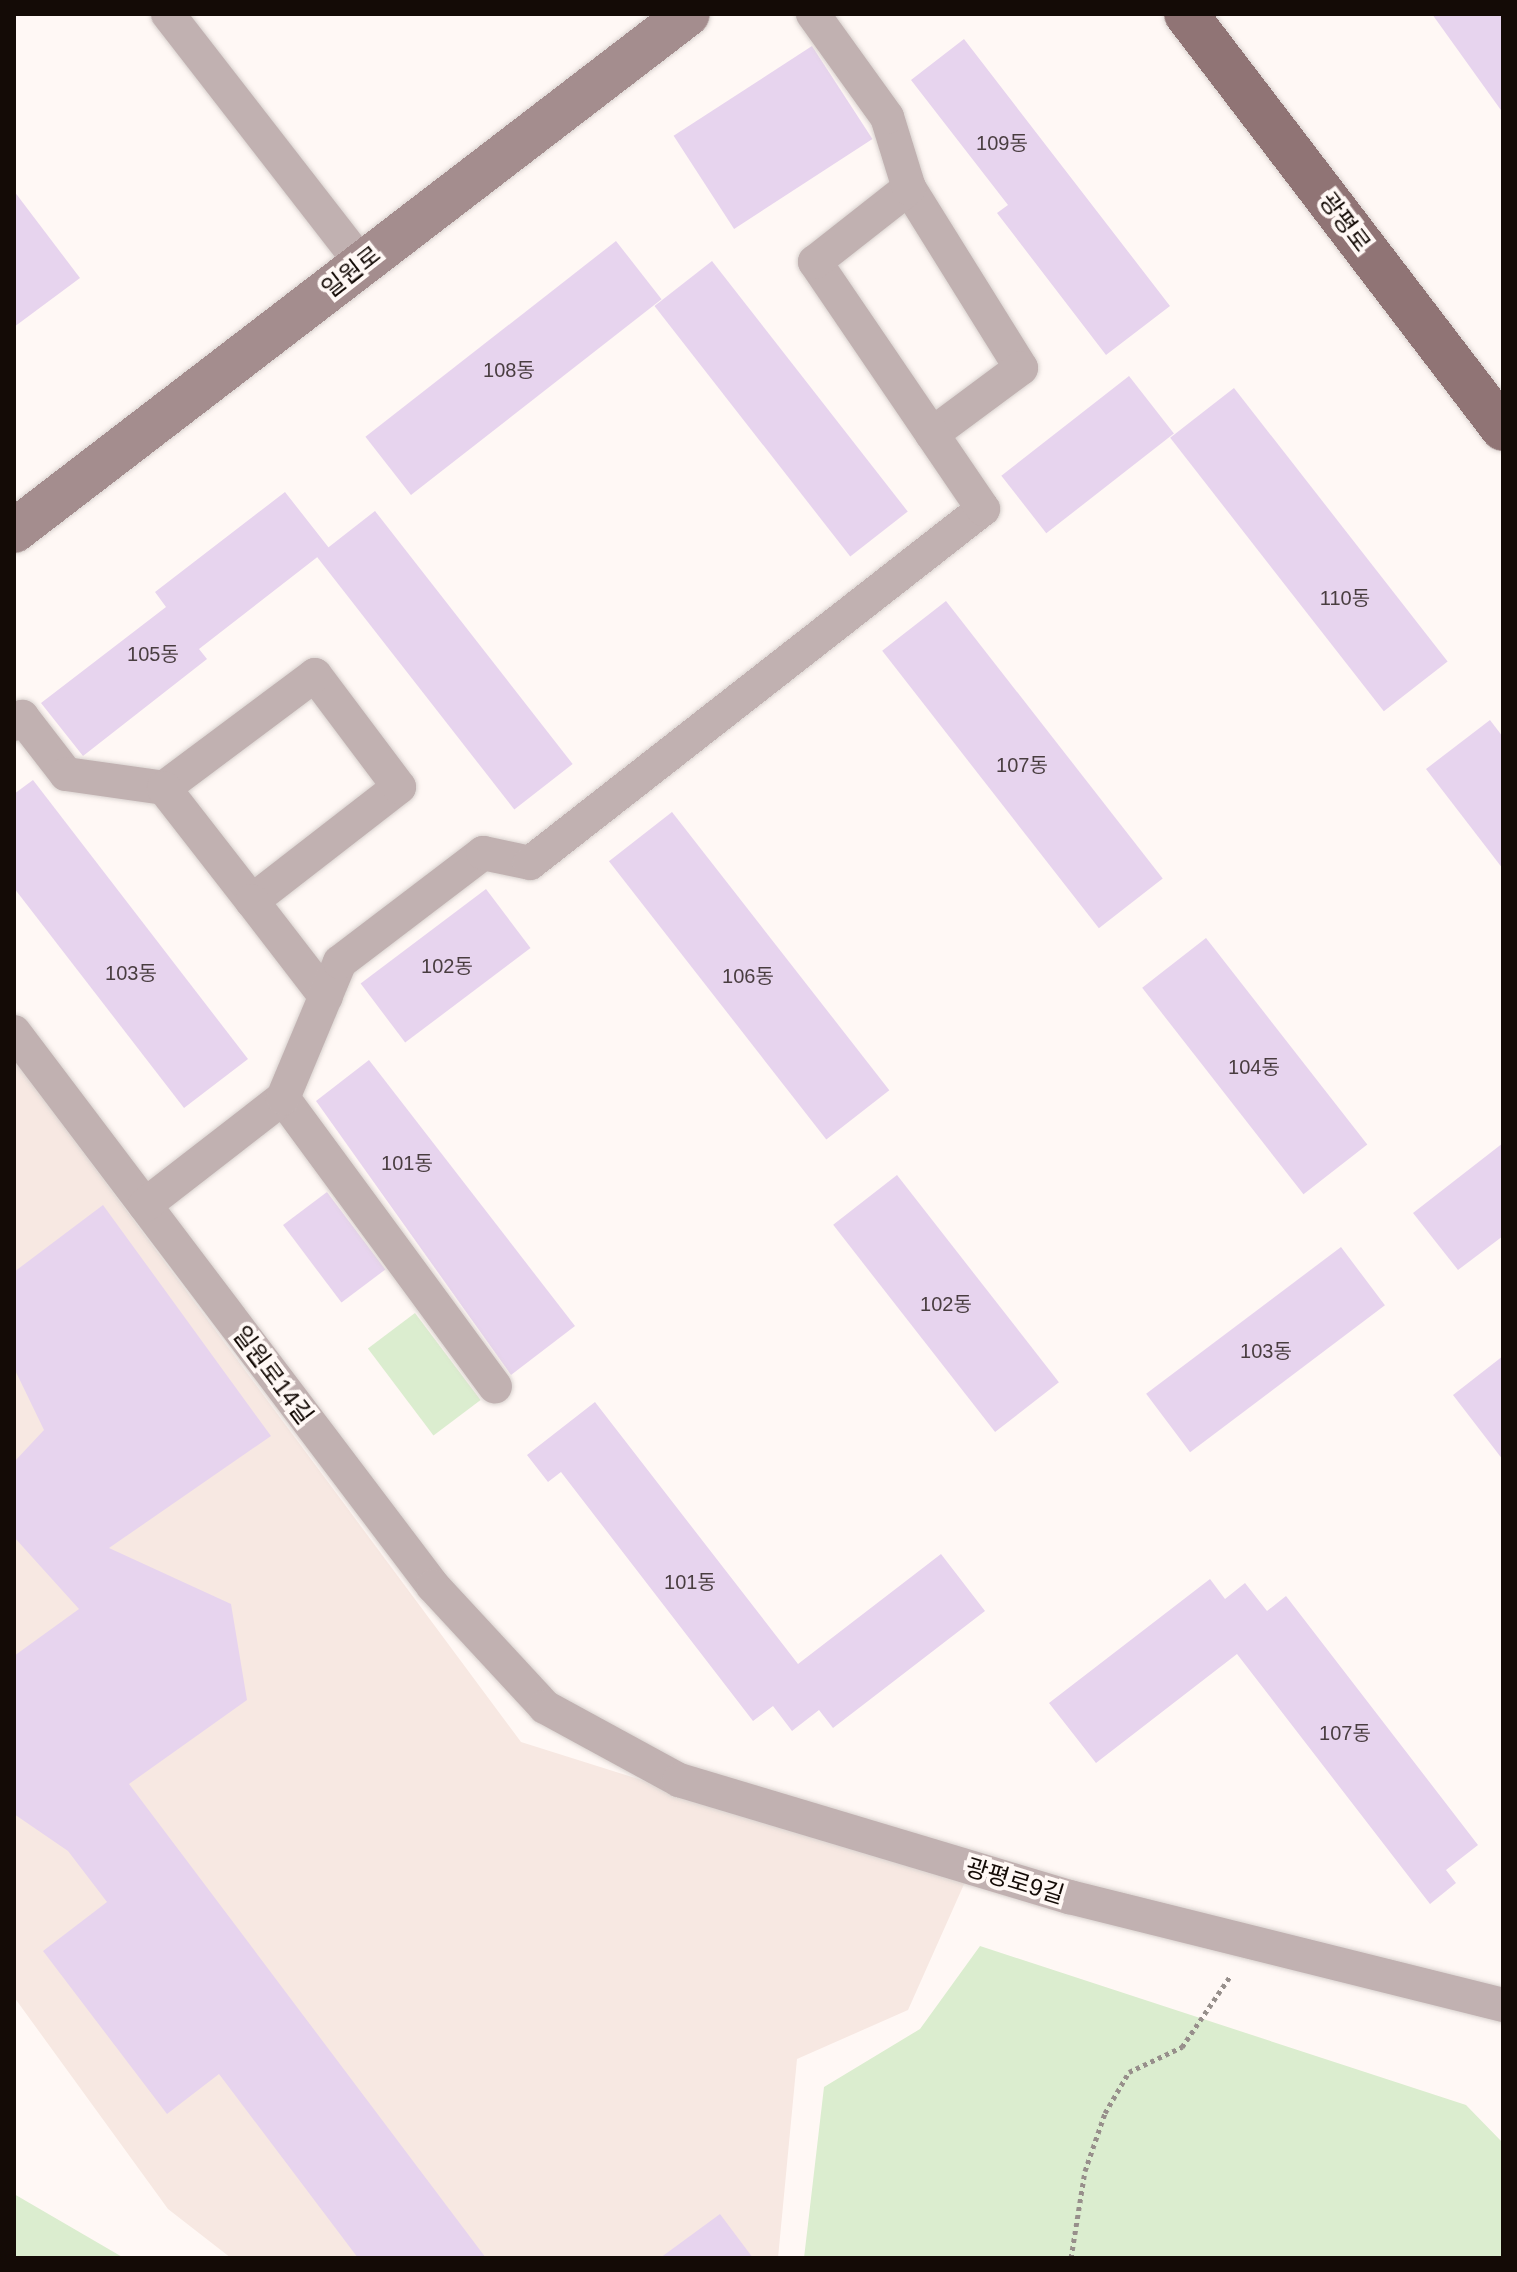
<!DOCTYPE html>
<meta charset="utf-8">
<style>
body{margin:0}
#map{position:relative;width:1517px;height:2272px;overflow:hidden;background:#fff8f5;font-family:Helvetica,"Noto Sans KR",sans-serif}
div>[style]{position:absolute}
.education>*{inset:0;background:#f7e8e2}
.green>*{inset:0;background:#dbedcf;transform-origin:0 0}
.building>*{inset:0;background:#e7d4ee;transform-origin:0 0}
.path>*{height:5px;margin-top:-2.5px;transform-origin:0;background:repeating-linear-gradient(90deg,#978f8b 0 4px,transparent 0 8px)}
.roads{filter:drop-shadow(0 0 2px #d9d2cf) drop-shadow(0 0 2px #d9d2cf)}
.street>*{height:34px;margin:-17px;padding:0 17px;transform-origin:17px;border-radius:17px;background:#c1b1b1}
.secondary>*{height:44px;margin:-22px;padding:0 22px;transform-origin:22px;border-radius:22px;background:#a48d8e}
.primary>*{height:44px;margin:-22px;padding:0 22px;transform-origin:22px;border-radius:22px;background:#907475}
span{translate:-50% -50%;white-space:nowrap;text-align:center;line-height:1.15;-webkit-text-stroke:8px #fff8f5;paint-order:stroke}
.number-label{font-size:20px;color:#493d40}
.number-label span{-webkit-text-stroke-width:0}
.street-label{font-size:24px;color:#140b06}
.frame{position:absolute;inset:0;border:16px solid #140b06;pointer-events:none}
</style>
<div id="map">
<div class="education">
<i style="clip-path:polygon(14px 1059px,521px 1742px,965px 1882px,908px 2010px,797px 2059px,778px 2258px,231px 2258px,168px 2209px,14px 1997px)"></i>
</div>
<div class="green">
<i style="left:415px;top:1313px;width:109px;height:59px;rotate:53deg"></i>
<i style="clip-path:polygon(980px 1946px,1466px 2105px,1503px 2143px,1503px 2258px,804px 2258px,824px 2087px,920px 2029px)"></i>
<i style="clip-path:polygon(14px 2194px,124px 2258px,14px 2258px)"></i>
</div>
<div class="building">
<i style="clip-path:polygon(1432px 14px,1503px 14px,1503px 113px)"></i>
<i style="clip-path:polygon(964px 39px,1170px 306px,1106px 355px,997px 213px,1008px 205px,911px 80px)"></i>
<i style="left:812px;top:46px;width:111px;height:165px;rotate:57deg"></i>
<i style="clip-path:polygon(14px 191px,80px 278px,14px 327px)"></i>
<i style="left:616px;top:241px;width:74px;height:318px;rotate:52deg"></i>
<i style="left:712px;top:261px;width:318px;height:73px;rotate:52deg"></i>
<i style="left:1129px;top:376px;width:73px;height:162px;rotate:52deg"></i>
<i style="left:1234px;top:388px;width:347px;height:81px;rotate:52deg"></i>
<i style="clip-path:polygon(285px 492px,329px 548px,199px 649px,207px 659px,83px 756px,41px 703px,166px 607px,155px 592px)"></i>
<i style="left:375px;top:511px;width:321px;height:74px;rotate:52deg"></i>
<i style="left:946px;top:601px;width:352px;height:81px;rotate:52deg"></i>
<i style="clip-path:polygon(1490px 720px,1503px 737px,1503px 869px,1426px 769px)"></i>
<i style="clip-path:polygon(33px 780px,248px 1059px,184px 1108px,14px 888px,14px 794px)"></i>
<i style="left:672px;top:812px;width:353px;height:80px;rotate:52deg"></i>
<i style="left:486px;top:889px;width:74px;height:157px;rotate:53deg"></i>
<i style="left:1206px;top:938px;width:262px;height:81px;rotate:52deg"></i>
<i style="clip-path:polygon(369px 1060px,575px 1326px,511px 1375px,316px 1101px)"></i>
<i style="clip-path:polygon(1503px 1143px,1503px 1236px,1458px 1270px,1413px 1213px)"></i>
<i style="left:897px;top:1175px;width:263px;height:81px;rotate:52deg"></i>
<i style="left:327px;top:1192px;width:97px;height:55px;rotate:53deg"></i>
<i style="clip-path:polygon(103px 1205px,271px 1436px,109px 1548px,231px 1604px,247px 1700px,129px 1784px,486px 2258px,358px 2258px,219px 2074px,167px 2114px,43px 1951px,107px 1902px,68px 1851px,14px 1814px,14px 1656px,79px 1609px,14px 1537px,14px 1462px,44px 1430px,14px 1368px,14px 1272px)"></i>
<i style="left:1341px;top:1247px;width:73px;height:244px;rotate:53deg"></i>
<i style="clip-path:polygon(1503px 1356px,1503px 1460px,1453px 1395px)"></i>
<i style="clip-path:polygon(595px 1402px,798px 1664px,941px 1554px,985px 1611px,833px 1728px,819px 1710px,792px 1731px,773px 1706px,753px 1721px,561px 1472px,548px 1482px,527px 1455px)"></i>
<i style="clip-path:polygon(1210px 1579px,1225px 1599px,1245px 1583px,1267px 1611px,1286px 1596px,1478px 1845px,1446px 1870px,1456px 1883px,1430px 1904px,1237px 1654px,1096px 1763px,1049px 1703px)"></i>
<i style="clip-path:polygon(720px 2214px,753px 2258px,660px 2258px)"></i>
</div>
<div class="path">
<i style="left:1071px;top:2258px;width:88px;rotate:-80.9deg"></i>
<i style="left:1085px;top:2171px;width:61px;rotate:-71deg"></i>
<i style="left:1105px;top:2113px;width:48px;rotate:-59.7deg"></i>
<i style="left:1129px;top:2072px;width:59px;rotate:-25.3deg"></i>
<i style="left:1182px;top:2047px;width:87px;rotate:-55.8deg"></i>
</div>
<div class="roads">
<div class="street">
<i style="left:168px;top:14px;width:316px;rotate:52.2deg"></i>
<i style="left:909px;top:188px;width:212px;rotate:58.1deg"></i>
<i style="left:1021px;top:368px;width:111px;rotate:143.4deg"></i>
<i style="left:14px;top:724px;width:11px;rotate:-41deg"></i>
<i style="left:22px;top:717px;width:72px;rotate:52.3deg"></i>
<i style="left:66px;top:774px;width:99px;rotate:8.1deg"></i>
<i style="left:252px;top:901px;width:186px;rotate:-37.8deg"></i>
<i style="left:399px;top:787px;width:140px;rotate:-126.9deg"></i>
<i style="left:315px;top:675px;width:189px;rotate:143.2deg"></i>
<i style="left:164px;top:788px;width:143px;rotate:52.1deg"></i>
<i style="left:252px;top:901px;width:121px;rotate:52.4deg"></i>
<i style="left:14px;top:1032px;width:695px;rotate:52.9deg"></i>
<i style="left:433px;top:1586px;width:165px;rotate:47.2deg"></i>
<i style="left:545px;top:1707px;width:153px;rotate:28.6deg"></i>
<i style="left:679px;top:1780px;width:408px;rotate:16.7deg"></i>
<i style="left:1070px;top:1897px;width:446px;rotate:14deg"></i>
<i style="left:283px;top:1098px;width:358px;rotate:53.7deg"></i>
<i style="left:145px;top:1205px;width:175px;rotate:-37.8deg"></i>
<i style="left:283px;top:1098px;width:147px;rotate:-67.3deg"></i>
<i style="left:340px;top:962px;width:180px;rotate:-37.3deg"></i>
<i style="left:483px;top:853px;width:48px;rotate:12deg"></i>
<i style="left:530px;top:863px;width:575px;rotate:-38.01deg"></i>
<i style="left:983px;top:509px;width:299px;rotate:-124.2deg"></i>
<i style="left:815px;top:262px;width:120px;rotate:-38.2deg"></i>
<i style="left:909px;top:188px;width:74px;rotate:-107.2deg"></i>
<i style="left:887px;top:117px;width:127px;rotate:-125.7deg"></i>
</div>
<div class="secondary">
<i style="left:14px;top:531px;width:849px;rotate:-37.49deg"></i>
</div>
<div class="primary">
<i style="left:1186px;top:14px;width:522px;rotate:52.63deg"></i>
</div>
</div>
<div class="number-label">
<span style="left:1002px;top:143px">109동</span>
<span style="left:509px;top:370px">108동</span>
<span style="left:1345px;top:598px">110동</span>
<span style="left:153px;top:654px">105동</span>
<span style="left:1022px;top:765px">107동</span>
<span style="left:447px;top:966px">102동</span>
<span style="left:131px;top:973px">103동</span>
<span style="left:748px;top:976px">106동</span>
<span style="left:1254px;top:1067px">104동</span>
<span style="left:407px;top:1163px">101동</span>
<span style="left:946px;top:1304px">102동</span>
<span style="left:1266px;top:1351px">103동</span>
<span style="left:690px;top:1582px">101동</span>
<span style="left:1345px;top:1733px">107동</span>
</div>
<div class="street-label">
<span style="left:1345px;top:222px;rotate:53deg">광평로</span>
<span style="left:351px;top:272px;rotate:-38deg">일원로</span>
<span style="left:273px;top:1375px;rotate:53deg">일원로14길</span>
<span style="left:1015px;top:1881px;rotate:17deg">광평로9길</span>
</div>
<div class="frame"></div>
</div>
